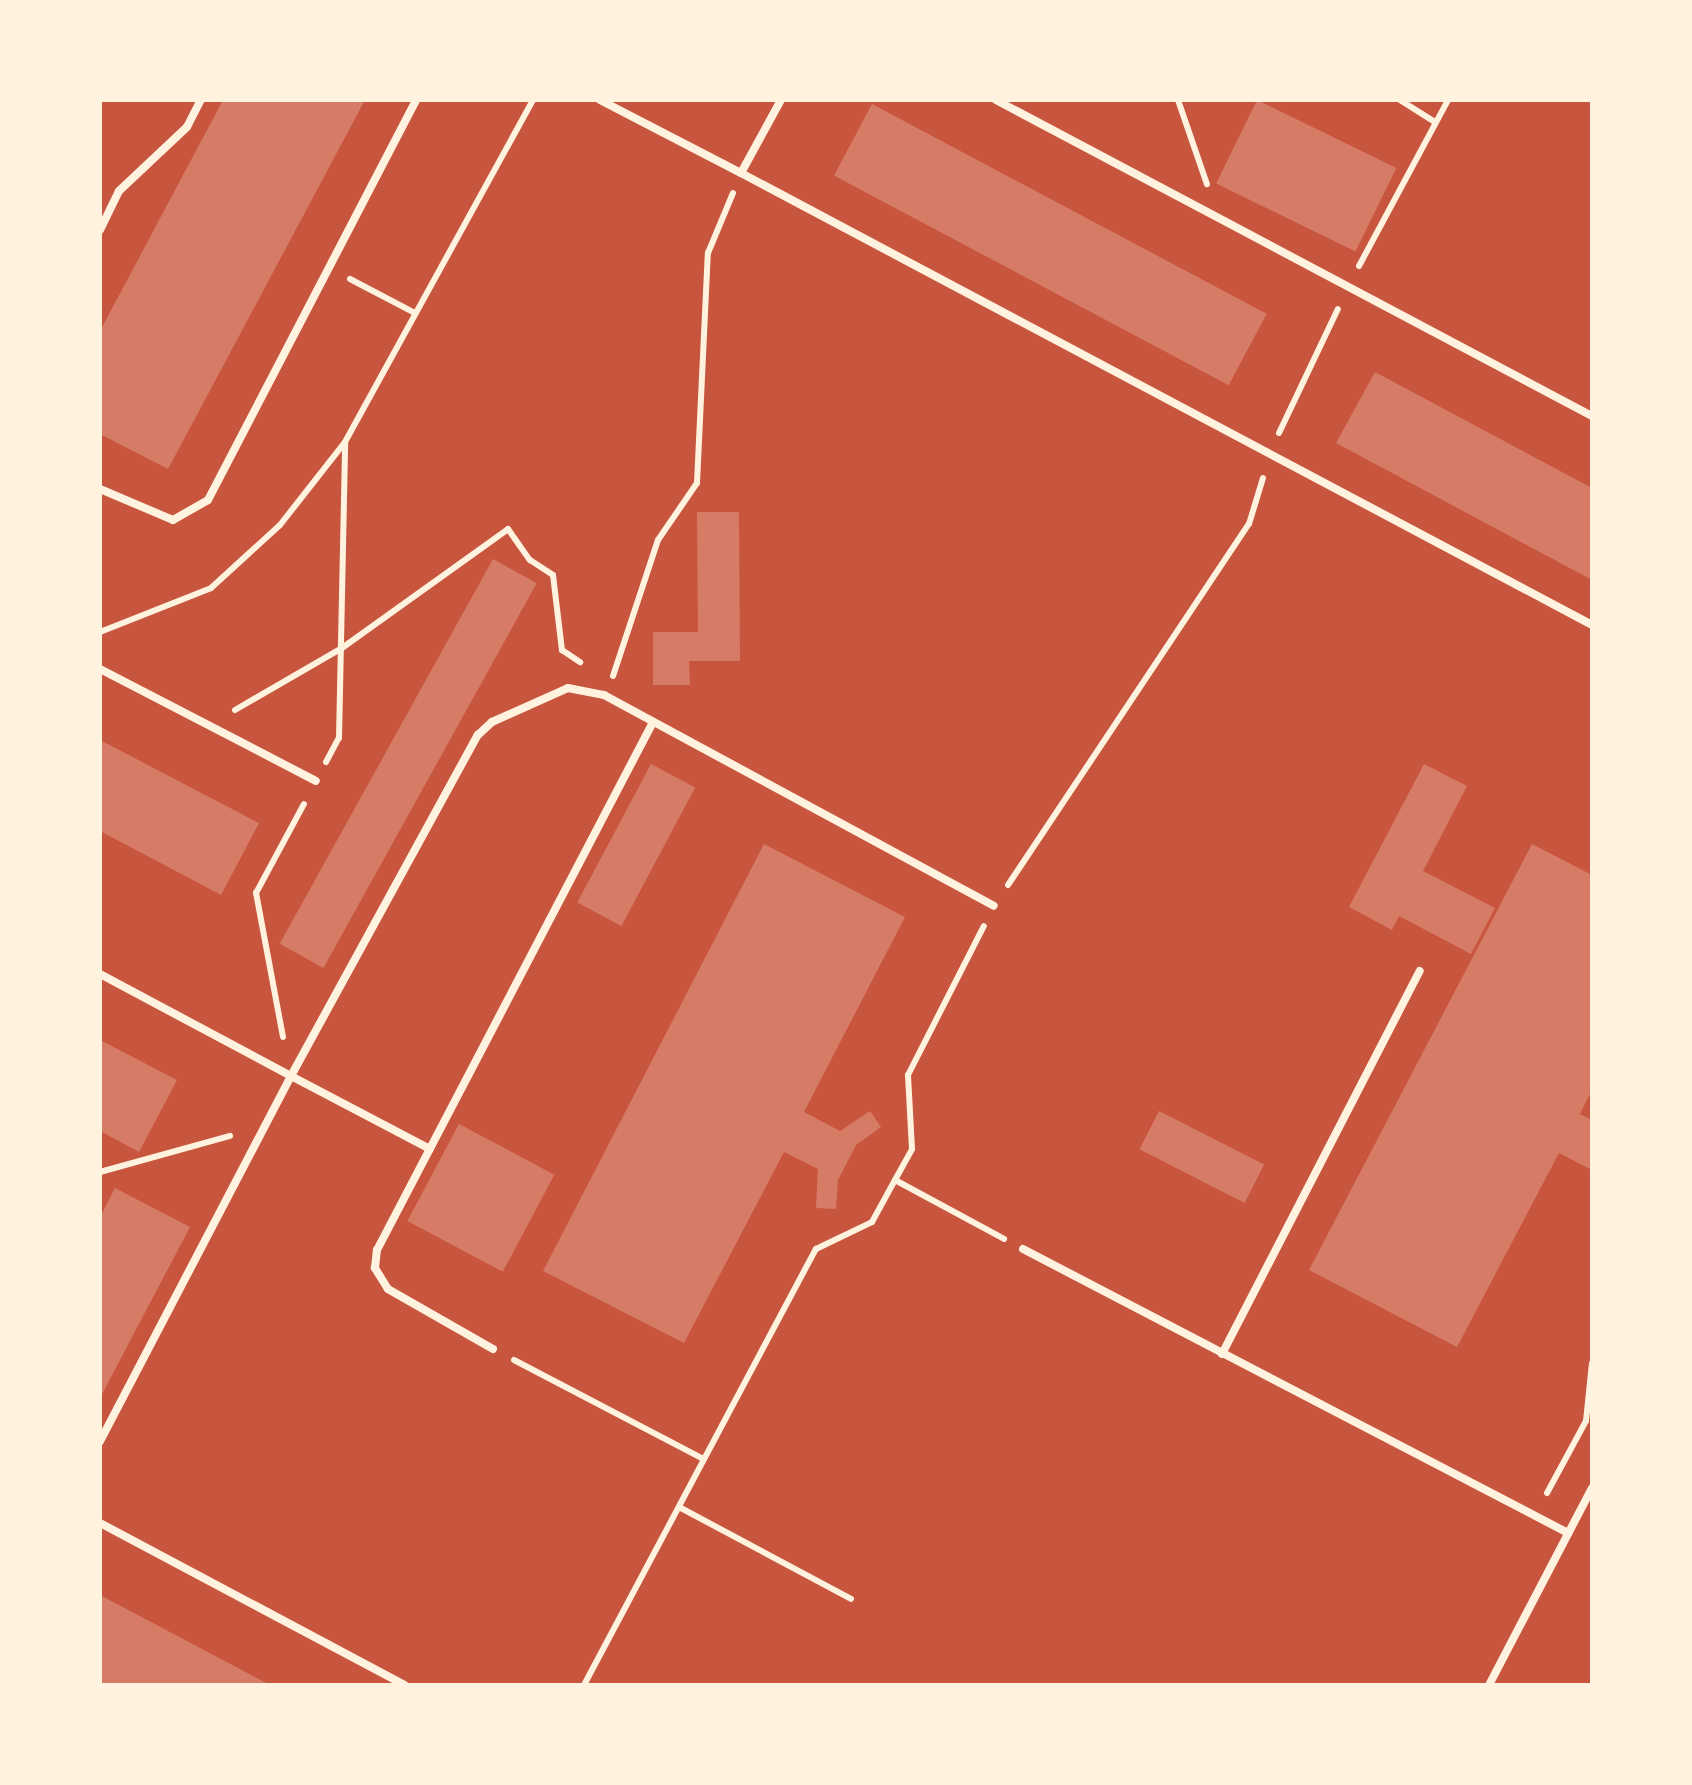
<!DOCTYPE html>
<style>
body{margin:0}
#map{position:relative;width:1692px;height:1785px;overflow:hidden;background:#c8553d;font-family:"IBM Plex Sans",sans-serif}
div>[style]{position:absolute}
.building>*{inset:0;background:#d67c66;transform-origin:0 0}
.path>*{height:6px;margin:-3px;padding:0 3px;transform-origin:3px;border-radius:3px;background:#fff3e0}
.service>*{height:8px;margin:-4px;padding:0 4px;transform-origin:4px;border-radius:4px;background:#fff3e0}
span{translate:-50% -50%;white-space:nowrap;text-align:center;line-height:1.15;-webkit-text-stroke:10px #fff3e0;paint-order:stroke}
.frame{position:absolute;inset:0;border:102px solid #fff3e0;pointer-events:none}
</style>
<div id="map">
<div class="building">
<i style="clip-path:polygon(223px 100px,365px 100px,168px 469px,100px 434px,100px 331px)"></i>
<i style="left:1257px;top:100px;width:155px;height:93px;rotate:26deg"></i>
<i style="left:872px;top:104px;width:447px;height:81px;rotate:28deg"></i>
<i style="clip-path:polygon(1375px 372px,1592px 488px,1592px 580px,1336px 443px)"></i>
<i style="clip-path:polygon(697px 512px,739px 512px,740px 661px,689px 661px,690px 685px,653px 685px,653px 632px,698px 632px)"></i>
<i style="left:493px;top:559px;width:50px;height:440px;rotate:29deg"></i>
<i style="clip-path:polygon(100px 740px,259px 823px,221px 895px,100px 831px)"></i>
<i style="left:651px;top:764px;width:50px;height:157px;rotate:28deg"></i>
<i style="clip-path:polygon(1424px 764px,1467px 786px,1423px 871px,1495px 908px,1471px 954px,1399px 916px,1392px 930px,1349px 907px)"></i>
<i style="clip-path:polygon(764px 844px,905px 917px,804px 1112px,840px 1131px,870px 1111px,881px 1127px,856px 1145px,838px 1180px,836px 1209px,816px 1208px,818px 1169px,784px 1152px,684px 1343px,543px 1271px)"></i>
<i style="clip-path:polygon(1532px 844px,1592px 875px,1592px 1090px,1580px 1114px,1592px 1120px,1592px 1170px,1559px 1153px,1457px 1347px,1309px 1270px)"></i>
<i style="clip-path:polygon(100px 1040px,177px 1080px,139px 1152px,100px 1131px)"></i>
<i style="left:1159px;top:1111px;width:118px;height:43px;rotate:27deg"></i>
<i style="left:459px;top:1124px;width:108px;height:110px;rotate:28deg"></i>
<i style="clip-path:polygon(115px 1188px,190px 1227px,100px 1398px,100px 1217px)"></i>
<i style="clip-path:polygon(100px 1595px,270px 1685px,100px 1685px)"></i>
</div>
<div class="path">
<i style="left:1178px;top:100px;width:89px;rotate:71deg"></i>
<i style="left:1400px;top:100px;width:41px;rotate:32.2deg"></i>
<i style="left:1359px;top:266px;width:188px;rotate:-61.8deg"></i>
<i style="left:350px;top:279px;width:73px;rotate:27.6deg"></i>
<i style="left:1279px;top:433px;width:137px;rotate:-64.6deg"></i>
<i style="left:100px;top:632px;width:119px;rotate:-21.6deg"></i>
<i style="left:211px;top:588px;width:93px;rotate:-42.4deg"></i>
<i style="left:280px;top:525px;width:105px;rotate:-51.9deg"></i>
<i style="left:345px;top:442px;width:390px;rotate:-61.2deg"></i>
<i style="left:613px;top:676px;width:143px;rotate:-71.7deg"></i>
<i style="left:658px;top:540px;width:69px;rotate:-55.6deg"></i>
<i style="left:697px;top:483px;width:230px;rotate:-87.3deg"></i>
<i style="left:708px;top:253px;width:65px;rotate:-67.4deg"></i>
<i style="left:235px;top:710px;width:124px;rotate:-30.1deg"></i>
<i style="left:342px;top:648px;width:204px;rotate:-35.6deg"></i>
<i style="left:508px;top:529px;width:38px;rotate:55deg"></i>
<i style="left:530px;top:560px;width:27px;rotate:33deg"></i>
<i style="left:553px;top:575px;width:76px;rotate:83.2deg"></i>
<i style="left:562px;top:650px;width:22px;rotate:34deg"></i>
<i style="left:326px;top:762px;width:27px;rotate:-62deg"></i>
<i style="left:339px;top:738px;width:295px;rotate:-88.8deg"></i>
<i style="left:1008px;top:885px;width:434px;rotate:-56.3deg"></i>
<i style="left:1249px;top:524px;width:48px;rotate:-73.1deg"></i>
<i style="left:283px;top:1037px;width:147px;rotate:-100.6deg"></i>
<i style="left:256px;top:893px;width:101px;rotate:-61.7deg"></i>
<i style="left:100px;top:1172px;width:135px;rotate:-15.5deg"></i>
<i style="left:895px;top:1180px;width:35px;rotate:-61deg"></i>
<i style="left:912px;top:1149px;width:74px;rotate:-93.1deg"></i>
<i style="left:908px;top:1075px;width:167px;rotate:-63deg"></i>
<i style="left:514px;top:1360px;width:213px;rotate:27.6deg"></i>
<i style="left:1547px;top:1493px;width:82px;rotate:-61.6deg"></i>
<i style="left:1586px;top:1421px;width:58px;rotate:-84.1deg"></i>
<i style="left:679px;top:1507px;width:195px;rotate:28.1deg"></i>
<i style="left:584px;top:1685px;width:494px;rotate:-62deg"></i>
<i style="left:816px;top:1249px;width:62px;rotate:-25.7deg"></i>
<i style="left:872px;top:1222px;width:48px;rotate:-61.3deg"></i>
<i style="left:895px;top:1180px;width:124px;rotate:28.4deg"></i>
</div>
<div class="service">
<i style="left:600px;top:100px;width:159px;rotate:27.4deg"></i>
<i style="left:741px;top:173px;width:83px;rotate:-61.3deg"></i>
<i style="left:996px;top:100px;width:675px;rotate:27.93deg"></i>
<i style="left:741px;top:173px;width:964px;rotate:27.97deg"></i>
<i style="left:100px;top:230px;width:43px;rotate:-64deg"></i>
<i style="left:119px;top:191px;width:93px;rotate:-43.3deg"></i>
<i style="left:187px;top:127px;width:30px;rotate:-63deg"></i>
<i style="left:100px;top:489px;width:79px;rotate:23deg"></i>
<i style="left:173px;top:520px;width:40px;rotate:-29.7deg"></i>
<i style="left:208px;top:500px;width:451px;rotate:-62.5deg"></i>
<i style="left:100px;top:669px;width:243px;rotate:27.4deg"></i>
<i style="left:100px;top:974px;width:217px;rotate:28.1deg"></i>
<i style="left:291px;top:1076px;width:413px;rotate:117.6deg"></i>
<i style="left:430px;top:1149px;width:157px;rotate:-152.3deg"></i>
<i style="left:291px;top:1076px;width:389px;rotate:-61.3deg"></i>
<i style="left:478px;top:735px;width:19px;rotate:-43deg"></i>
<i style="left:492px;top:722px;width:83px;rotate:-24.1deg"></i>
<i style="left:568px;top:688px;width:37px;rotate:11deg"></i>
<i style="left:604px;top:695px;width:443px;rotate:28.4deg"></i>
<i style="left:1023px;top:1249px;width:615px;rotate:27.52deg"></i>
<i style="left:493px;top:1349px;width:121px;rotate:-150.3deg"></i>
<i style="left:388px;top:1289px;width:25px;rotate:-122deg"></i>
<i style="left:375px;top:1268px;width:18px;rotate:-84deg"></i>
<i style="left:377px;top:1250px;width:596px;rotate:-62.4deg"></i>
<i style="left:1222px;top:1354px;width:431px;rotate:-62.7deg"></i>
<i style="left:100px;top:1523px;width:345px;rotate:28deg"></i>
<i style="left:1489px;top:1685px;width:222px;rotate:-62.4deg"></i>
</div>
<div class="frame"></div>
</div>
